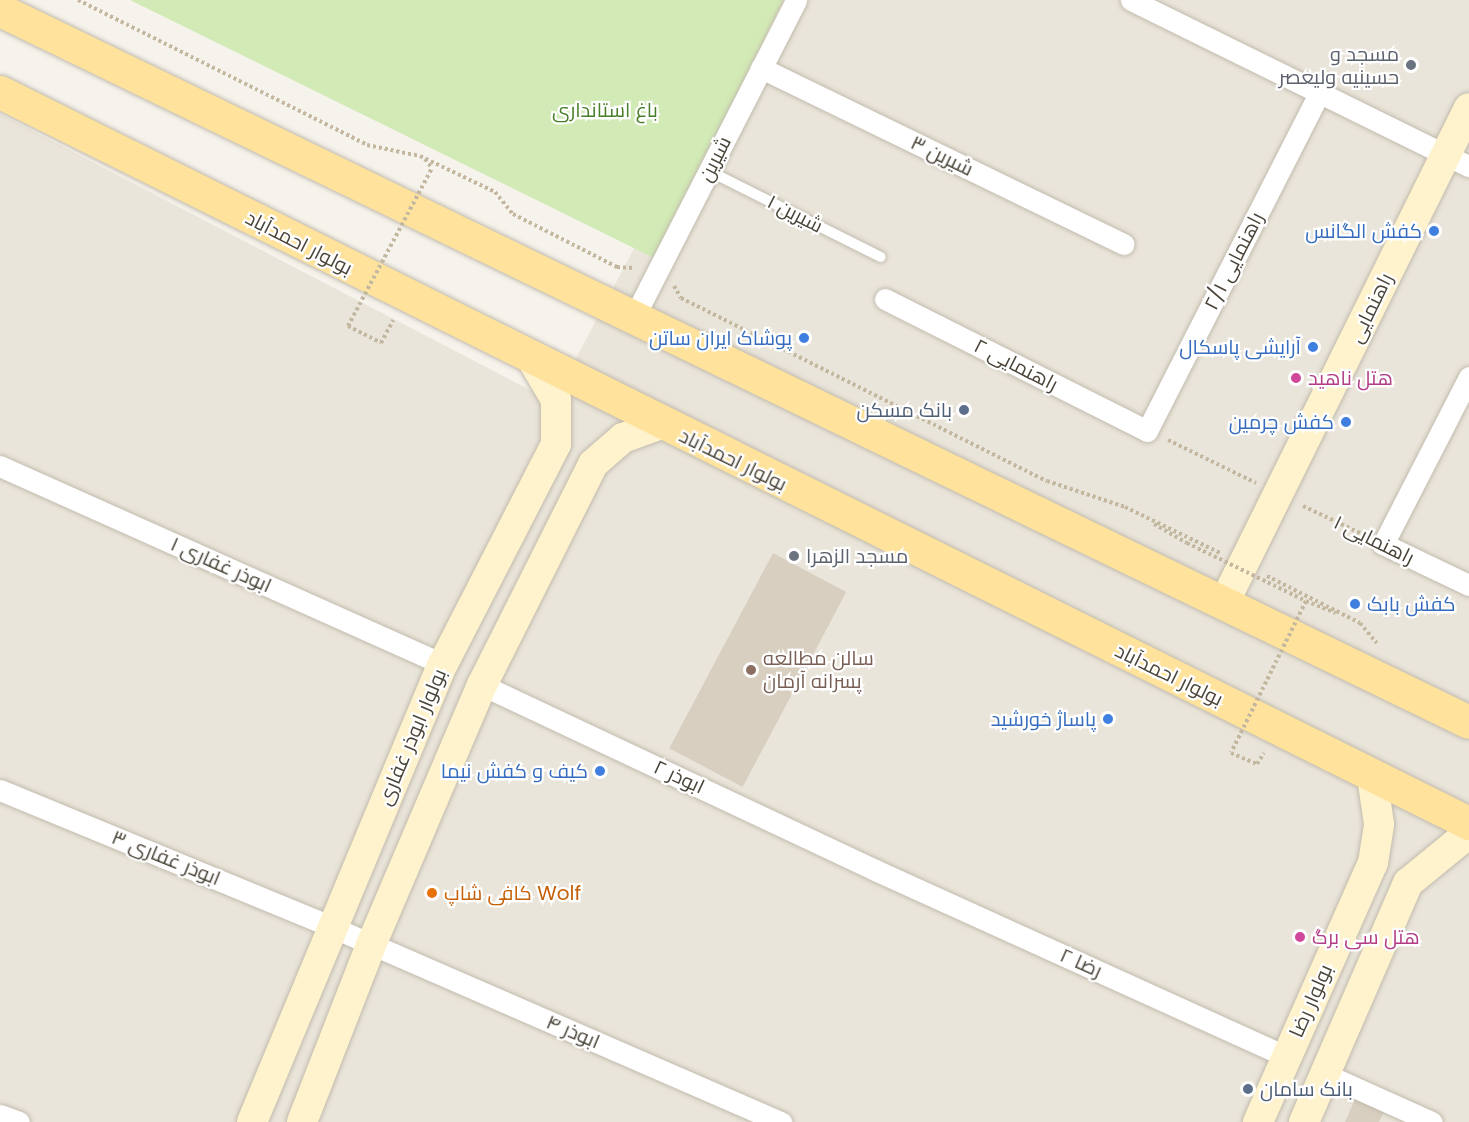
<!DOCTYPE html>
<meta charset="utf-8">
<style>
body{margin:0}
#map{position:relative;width:1469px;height:1122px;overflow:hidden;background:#f6f3ec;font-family:Poppins,Cairo,sans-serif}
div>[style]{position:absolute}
.residential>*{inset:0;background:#eae5da}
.green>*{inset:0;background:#d2eab5}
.building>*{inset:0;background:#d8cfc1;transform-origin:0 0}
.path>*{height:4px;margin-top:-2px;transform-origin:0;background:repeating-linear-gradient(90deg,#c4b79f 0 3px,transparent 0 6px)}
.roads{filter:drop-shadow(0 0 2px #c2bbae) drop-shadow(0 0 2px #c2bbae)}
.lane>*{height:10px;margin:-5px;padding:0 5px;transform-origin:5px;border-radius:5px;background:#fff}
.street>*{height:21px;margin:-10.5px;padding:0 10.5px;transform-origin:10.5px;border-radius:10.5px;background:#fff}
.secondary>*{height:30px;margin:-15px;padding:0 15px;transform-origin:15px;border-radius:15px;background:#fff3cd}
.primary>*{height:33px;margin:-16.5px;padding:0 16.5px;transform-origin:16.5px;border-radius:16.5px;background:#ffe39c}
.path-bridge>*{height:4px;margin-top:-2px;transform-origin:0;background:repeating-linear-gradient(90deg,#c4b79f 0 3px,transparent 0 6px)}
.dots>*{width:16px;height:16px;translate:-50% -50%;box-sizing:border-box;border:3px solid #fff;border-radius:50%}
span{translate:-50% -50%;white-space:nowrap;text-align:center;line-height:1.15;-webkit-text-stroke:4.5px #fff;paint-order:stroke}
.worship-label{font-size:20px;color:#5b616d}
.right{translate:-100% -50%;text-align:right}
.left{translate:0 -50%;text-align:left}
.park-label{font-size:20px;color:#4a7f2a}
.street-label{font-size:20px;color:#4b4439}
.shop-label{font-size:20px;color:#366cbe}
.hotel-label{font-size:20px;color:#b23c85}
.service-label{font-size:20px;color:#4e5e75}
.education-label{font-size:20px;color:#785e54}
.food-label{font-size:20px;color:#c56008}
</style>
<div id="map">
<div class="residential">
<i style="clip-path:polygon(765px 0,1469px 0,1469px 1122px,0 1122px,0 114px,553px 402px)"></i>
</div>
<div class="green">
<i style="clip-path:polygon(130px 0,784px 0,654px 258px)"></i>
</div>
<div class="building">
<i style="left:773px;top:553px;width:83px;height:221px;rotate:28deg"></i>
<i style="clip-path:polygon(1355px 1099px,1384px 1112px,1379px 1122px,1345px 1122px)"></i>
</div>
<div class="path">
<i style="left:78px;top:0;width:323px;rotate:26.6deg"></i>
<i style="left:367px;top:145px;width:54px;rotate:11.7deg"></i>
<i style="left:420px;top:156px;width:83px;rotate:25.6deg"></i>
<i style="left:495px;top:192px;width:28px;rotate:51deg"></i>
<i style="left:513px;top:214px;width:117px;rotate:27deg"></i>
<i style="left:617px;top:267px;width:16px;rotate:4deg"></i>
<i style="left:425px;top:159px;width:11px;rotate:52deg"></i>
<i style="left:674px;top:286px;width:14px;rotate:60deg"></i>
<i style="left:681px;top:298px;width:409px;rotate:26.6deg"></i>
<i style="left:1047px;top:481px;width:82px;rotate:18.4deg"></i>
<i style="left:1125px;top:507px;width:106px;rotate:25.8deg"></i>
<i style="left:348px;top:326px;width:37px;rotate:27deg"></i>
<i style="left:381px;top:343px;width:26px;rotate:-62deg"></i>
<i style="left:1168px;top:440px;width:98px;rotate:26deg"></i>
<i style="left:1303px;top:506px;width:68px;rotate:25.4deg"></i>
<i style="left:1154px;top:524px;width:38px;rotate:30deg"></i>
<i style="left:1267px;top:576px;width:104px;rotate:26.8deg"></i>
<i style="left:1360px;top:623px;width:26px;rotate:50deg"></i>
<i style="left:1306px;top:601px;width:32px;rotate:22deg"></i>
<i style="left:1231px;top:753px;width:28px;rotate:23deg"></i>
<i style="left:1257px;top:764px;width:13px;rotate:-58deg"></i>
</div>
<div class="roads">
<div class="lane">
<i style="left:709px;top:171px;width:192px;rotate:26.6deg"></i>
</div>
<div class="street">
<i style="left:1131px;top:0;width:377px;rotate:26.2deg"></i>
<i style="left:761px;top:68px;width:403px;rotate:25.9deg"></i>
<i style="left:885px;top:299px;width:293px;rotate:26.7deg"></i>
<i style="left:1147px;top:431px;width:381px;rotate:-63deg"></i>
<i style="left:634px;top:317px;width:356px;rotate:-62.9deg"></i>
<i style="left:1469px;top:377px;width:188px;rotate:117.2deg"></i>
<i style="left:1383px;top:544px;width:95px;rotate:25.5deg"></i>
<i style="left:0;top:466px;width:485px;rotate:24.1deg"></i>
<i style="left:482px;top:685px;width:434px;rotate:25.2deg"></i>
<i style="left:875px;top:870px;width:452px;rotate:24.4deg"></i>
<i style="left:0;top:790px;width:359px;rotate:22.4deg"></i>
<i style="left:332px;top:927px;width:490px;rotate:23.5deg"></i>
<i style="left:1325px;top:1074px;width:117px;rotate:24.2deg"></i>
<i style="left:0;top:1115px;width:20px;rotate:20deg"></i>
</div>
<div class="secondary">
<i style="left:1224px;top:603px;width:552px;rotate:-63.67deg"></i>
<i style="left:252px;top:1122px;width:496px;rotate:-67.4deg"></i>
<i style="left:443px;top:664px;width:247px;rotate:-62.8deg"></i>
<i style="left:556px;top:444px;width:44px;rotate:-90deg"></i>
<i style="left:556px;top:400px;width:45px;rotate:-120.5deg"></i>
<i style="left:302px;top:1122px;width:190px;rotate:-68.7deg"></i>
<i style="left:371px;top:945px;width:283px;rotate:-66.9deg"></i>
<i style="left:482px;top:685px;width:247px;rotate:-63.3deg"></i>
<i style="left:593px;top:464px;width:40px;rotate:-41deg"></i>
<i style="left:623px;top:438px;width:40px;rotate:-20.2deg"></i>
<i style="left:1258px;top:1122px;width:283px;rotate:-66.1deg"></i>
<i style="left:1373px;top:863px;width:39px;rotate:-81deg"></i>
<i style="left:1379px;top:824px;width:49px;rotate:-98.3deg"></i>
<i style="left:1304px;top:1122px;width:261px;rotate:-66.5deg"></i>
<i style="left:1408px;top:883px;width:79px;rotate:-39.3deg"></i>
</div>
<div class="primary">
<i style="left:0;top:10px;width:1632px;rotate:25.86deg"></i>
<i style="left:0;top:92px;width:1641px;rotate:26.46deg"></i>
</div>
</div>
<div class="path-bridge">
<i style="left:348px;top:326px;width:179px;rotate:-62deg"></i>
<i style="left:1187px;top:543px;width:132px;rotate:26deg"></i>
<i style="left:1306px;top:601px;width:169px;rotate:116.3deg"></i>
</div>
<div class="dots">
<i style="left:1411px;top:65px;background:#6b7280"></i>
<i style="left:1434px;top:231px;background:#3f7fe0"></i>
<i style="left:804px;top:338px;background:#3f7fe0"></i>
<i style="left:1313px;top:347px;background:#3f7fe0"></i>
<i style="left:1296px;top:378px;background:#d1479c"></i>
<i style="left:964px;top:410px;background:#5c6f8a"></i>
<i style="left:1346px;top:422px;background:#3f7fe0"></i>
<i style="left:794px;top:556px;background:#6b7280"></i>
<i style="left:1355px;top:604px;background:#3f7fe0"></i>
<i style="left:751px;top:670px;background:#8d6e63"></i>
<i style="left:1108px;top:719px;background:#3f7fe0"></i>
<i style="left:600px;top:771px;background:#3f7fe0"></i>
<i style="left:432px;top:893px;background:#e8710a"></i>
<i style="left:1300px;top:937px;background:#d1479c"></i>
<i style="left:1248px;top:1089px;background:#5c6f8a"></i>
</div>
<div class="worship-label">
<span class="right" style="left:1399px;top:66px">مسجد و<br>حسینیه ولیعصر</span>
<span class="left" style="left:806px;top:556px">مسجد الزهرا</span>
</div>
<div class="park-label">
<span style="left:605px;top:110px">باغ استانداری</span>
</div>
<div class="street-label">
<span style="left:942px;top:156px;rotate:26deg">شیرین ۳</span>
<span style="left:715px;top:159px;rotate:-63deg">شیرین</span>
<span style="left:795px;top:214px;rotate:27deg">شیرین ۱</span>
<span style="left:299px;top:243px;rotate:27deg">بولوار احمدآباد</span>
<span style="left:1234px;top:261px;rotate:-63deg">راهنمایی ۲/۱</span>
<span style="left:1371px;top:308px;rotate:-64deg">راهنمایی</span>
<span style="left:1016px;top:365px;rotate:27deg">راهنمایی ۲</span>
<span style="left:733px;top:460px;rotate:26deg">بولوار احمدآباد</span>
<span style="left:1374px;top:540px;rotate:26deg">راهنمایی ۱</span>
<span style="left:221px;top:565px;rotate:24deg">ابوذر غفاری ۱</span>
<span style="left:1169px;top:675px;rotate:26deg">بولوار احمدآباد</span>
<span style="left:412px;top:737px;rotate:-67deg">بولوار ابوذر غفاری</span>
<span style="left:679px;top:777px;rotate:25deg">ابوذر ۲</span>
<span style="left:166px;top:858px;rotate:22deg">ابوذر غفاری ۳</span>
<span style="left:1081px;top:963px;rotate:24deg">رضا ۲</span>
<span style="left:1311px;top:1001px;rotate:-66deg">بولوار رضا</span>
<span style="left:573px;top:1032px;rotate:23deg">ابوذر ۴</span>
</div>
<div class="shop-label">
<span class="right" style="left:1422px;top:231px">کفش الگانس</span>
<span class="right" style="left:792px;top:338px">پوشاک ایران ساتن</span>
<span class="right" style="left:1301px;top:347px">آرایشی پاسکال</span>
<span class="right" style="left:1334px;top:422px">کفش چرمین</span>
<span class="left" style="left:1367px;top:604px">کفش بابک</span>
<span class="right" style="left:1096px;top:719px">پاساژ خورشید</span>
<span class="right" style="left:588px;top:771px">کیف و کفش نیما</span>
</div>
<div class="hotel-label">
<span class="left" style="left:1308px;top:378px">هتل ناهید</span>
<span class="left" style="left:1312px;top:937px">هتل سی برگ</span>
</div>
<div class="service-label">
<span class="right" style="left:952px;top:410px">بانک مسکن</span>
<span class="left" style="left:1260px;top:1089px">بانک سامان</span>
</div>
<div class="education-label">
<span class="left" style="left:763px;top:670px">سالن مطالعه<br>پسرانه آرمان</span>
</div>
<div class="food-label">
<span class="left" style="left:444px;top:893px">کافی شاپ Wolf</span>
</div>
</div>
